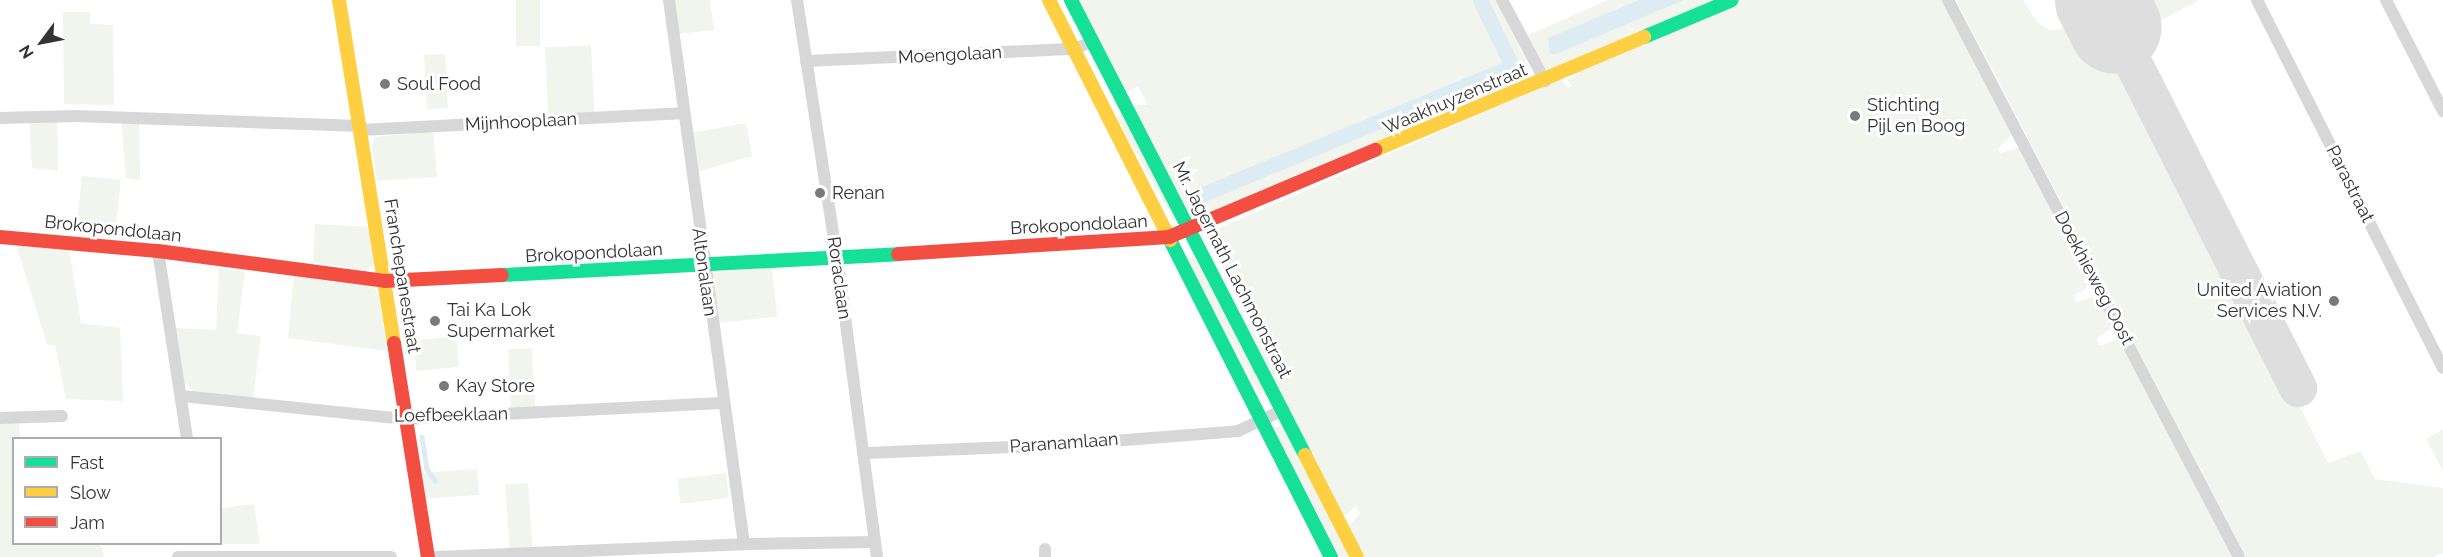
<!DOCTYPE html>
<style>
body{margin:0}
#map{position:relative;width:2443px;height:557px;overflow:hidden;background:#fff;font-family:Raleway,sans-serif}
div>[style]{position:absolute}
.green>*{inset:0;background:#f1f5ed;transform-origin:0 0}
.water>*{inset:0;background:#ddebf3}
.stream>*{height:4.5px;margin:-2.25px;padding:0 2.25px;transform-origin:2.25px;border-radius:2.25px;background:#ddebf3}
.canal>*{height:15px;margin:-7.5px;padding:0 7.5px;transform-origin:7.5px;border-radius:7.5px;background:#ddebf3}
.taxiway>*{height:38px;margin:-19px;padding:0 19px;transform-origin:19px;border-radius:19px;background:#dedede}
.runway>*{height:93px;margin:-46.5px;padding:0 46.5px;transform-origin:46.5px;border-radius:46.5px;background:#dedede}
.street>*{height:12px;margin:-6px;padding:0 6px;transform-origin:6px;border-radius:6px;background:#d7d7d7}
.fast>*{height:14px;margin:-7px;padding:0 7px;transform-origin:7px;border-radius:7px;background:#16e098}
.slow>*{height:14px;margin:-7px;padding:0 7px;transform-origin:7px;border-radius:7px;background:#ffcf43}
.jam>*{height:14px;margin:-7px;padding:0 7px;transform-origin:7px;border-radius:7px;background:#f24e42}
.dots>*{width:16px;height:16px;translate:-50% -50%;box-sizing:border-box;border:3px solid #fff;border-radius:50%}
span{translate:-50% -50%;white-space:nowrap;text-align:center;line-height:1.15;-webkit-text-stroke:6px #fff;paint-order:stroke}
.street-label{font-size:18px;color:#333}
.poi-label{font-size:18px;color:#333}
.left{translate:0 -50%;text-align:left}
.right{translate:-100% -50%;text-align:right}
.legend{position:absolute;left:12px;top:437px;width:210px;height:108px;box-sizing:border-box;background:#fff;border:2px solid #adadad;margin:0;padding:8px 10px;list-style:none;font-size:18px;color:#333}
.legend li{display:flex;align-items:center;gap:12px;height:30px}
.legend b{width:30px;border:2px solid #adadad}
.north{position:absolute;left:12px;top:12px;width:60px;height:60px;-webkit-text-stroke:4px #fff;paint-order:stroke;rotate:238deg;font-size:16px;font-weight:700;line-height:24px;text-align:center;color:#333}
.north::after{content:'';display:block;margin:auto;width:21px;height:27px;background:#333;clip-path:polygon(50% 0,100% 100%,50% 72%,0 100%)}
</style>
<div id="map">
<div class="green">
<i style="left:516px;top:0;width:24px;height:46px"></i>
<i style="clip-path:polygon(673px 0,710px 0,714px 30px,677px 34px)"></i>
<i style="clip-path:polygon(1079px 0,1496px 0,1531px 71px,1528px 80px,1209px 214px,1187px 208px,1135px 109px,1137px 105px,1147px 105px,1138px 86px,1126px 93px)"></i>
<i style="clip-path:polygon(1608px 0,1639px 0,1548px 38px,1550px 53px,1554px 55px,1684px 0,1714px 0,1547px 70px,1543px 66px,1528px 35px)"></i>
<i style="clip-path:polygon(1743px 0,1943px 0,2012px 135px,1998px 149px,2000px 153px,2019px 148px,2091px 286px,2074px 295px,2077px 303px,2091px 297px,2100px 301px,2113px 327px,2096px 339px,2100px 346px,2119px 339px,2232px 557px,1364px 557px,1348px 527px,1360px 514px,1356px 506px,1344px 517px,1250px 329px,1261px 322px,1252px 305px,1243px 310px,1208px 240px,1211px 232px,1561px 79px,1568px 88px,1572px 86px,1567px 79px,1576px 76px,1575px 72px)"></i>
<i style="clip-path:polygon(1956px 0,2023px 0,2037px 22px,2050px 30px,2091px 27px,2107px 47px,2246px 325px,2257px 321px,2328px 463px,2361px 451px,2375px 479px,2443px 488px,2443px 553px,2434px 557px,2246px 557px)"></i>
<i style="clip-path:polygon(2142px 0,2199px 0,2154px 24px)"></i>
<i style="clip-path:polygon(63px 12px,91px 12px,90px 24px,113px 25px,114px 105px,64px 104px)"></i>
<i style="left:591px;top:45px;width:68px;height:46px;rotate:87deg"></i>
<i style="left:445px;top:54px;width:54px;height:21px;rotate:87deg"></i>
<i style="clip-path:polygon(1122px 113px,1175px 218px,1173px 219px,1117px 118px)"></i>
<i style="clip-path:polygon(57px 116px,58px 171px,32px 168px,29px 118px)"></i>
<i style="clip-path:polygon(121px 118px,139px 118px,140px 180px,126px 178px)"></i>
<i style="clip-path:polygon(746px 123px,752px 156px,697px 172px,690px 133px)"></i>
<i style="clip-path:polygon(433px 131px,437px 177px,377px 181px,372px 146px,375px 137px)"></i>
<i style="left:82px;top:176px;width:39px;height:58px;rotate:6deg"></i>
<i style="clip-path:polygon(315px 224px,371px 227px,374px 265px,365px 270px,313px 262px)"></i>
<i style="clip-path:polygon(15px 241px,69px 249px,81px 323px,120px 328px,123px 401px,66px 399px,55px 345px,47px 345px)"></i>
<i style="left:1193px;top:256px;width:154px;height:6px;rotate:62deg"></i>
<i style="left:772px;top:267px;width:50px;height:60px;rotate:84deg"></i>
<i style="clip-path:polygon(219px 268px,245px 272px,237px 333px,261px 336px,253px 398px,193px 391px,184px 382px,176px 328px,216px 330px)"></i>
<i style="clip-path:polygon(294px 275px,373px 286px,380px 297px,387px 351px,288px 338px)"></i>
<i style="left:456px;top:336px;width:31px;height:43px;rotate:84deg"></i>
<i style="left:532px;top:348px;width:59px;height:24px;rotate:87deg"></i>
<i style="clip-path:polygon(0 418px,18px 418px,21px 438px,14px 438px,14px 544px,101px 544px,104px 557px,0 557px)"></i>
<i style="clip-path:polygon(1280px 425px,1350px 557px,1337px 557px,1274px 429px)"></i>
<i style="clip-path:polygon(2443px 429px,2443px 471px,2426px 439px)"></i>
<i style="left:477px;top:469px;width:26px;height:54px;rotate:86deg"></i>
<i style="left:726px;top:473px;width:25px;height:49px;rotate:83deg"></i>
<i style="left:528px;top:483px;width:64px;height:23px;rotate:86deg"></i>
<i style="clip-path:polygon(254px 504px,260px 544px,208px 544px,220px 544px,221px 508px)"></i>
</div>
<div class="water">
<i style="clip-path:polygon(1639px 0,1684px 0,1554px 55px,1550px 53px,1548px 38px)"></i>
</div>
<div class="stream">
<i style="left:422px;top:437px;width:32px;rotate:81deg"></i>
<i style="left:427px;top:469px;width:14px;rotate:56deg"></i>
</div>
<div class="canal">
<i style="left:1196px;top:197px;width:342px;rotate:-22.5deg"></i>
<i style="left:1512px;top:66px;width:73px;rotate:-115.9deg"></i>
</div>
<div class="taxiway">
<i style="left:2115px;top:27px;width:405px;rotate:63.1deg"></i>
</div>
<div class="runway">
<i style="left:2101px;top:0;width:30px;rotate:63deg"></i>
</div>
<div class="street">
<i style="left:669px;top:0;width:549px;rotate:82.15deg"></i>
<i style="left:797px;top:0;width:260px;rotate:81.2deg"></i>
<i style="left:837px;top:257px;width:303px;rotate:82.4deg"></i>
<i style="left:1502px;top:0;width:92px;rotate:62deg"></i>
<i style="left:1948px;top:0;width:628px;rotate:62.42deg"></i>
<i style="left:2257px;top:0;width:412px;rotate:63.2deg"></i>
<i style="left:2386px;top:0;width:125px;rotate:62.8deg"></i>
<i style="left:806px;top:61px;width:269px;rotate:-2.6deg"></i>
<i style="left:1075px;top:49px;width:20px;rotate:-24deg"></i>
<i style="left:0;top:118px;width:76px;rotate:-1.5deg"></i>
<i style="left:76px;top:116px;width:285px;rotate:2deg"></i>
<i style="left:361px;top:130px;width:321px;rotate:-3deg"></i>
<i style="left:158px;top:251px;width:189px;rotate:81.2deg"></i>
<i style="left:182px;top:396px;width:225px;rotate:5.9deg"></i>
<i style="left:406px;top:419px;width:316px;rotate:-2.9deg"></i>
<i style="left:0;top:418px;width:62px;rotate:-1.8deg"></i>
<i style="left:865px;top:453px;width:197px;rotate:-2.3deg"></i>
<i style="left:1062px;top:445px;width:177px;rotate:-4.5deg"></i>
<i style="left:1238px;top:431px;width:50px;rotate:-25deg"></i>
<i style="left:1045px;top:549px;width:8px;rotate:90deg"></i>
<i style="left:178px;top:557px;width:213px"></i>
<i style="left:437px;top:557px;width:307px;rotate:-2.4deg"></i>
<i style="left:744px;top:544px;width:131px;rotate:-0.9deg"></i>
</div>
<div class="fast">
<i style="left:1071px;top:0;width:512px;rotate:62.78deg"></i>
<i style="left:1644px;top:37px;width:95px;rotate:-22.8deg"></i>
<i style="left:1170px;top:240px;width:356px;rotate:63.1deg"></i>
<i style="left:502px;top:275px;width:397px;rotate:-3deg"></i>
</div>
<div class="slow">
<i style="left:339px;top:0;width:347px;rotate:80.9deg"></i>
<i style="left:1049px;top:0;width:269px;rotate:63.2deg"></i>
<i style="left:1375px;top:150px;width:292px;rotate:-22.8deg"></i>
<i style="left:1305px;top:455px;width:114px;rotate:63deg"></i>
</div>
<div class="jam">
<i style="left:0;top:237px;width:159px;rotate:5.1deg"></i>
<i style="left:158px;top:251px;width:229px;rotate:7.5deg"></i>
<i style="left:385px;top:281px;width:117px;rotate:-2.9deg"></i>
<i style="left:898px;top:254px;width:272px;rotate:-3.6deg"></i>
<i style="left:1169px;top:237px;width:224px;rotate:-22.9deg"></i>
<i style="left:394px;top:343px;width:217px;rotate:81deg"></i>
</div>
<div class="dots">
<i style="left:385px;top:84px;background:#7a7a7a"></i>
<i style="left:1855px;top:116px;background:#7a7a7a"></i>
<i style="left:820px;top:193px;background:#7a7a7a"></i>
<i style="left:2334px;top:301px;background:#7a7a7a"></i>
<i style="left:435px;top:321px;background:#7a7a7a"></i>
<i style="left:444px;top:386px;background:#7a7a7a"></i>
</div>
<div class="street-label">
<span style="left:950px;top:55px;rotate:-3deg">Moengolaan</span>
<span style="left:1455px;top:99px;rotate:-23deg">Waakhuyzenstraat</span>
<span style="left:521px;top:122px;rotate:-3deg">Mijnhooplaan</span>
<span style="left:2350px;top:184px;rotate:63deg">Parastraat</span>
<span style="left:1079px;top:225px;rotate:-3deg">Brokopondolaan</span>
<span style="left:113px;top:229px;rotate:6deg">Brokopondolaan</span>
<span style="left:594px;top:253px;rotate:-3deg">Brokopondolaan</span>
<span style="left:1232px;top:270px;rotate:63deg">Mr. Jagernath Lachmonstraat</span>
<span style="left:704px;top:272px;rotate:82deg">Altonalaan</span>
<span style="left:402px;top:276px;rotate:81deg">Franchepanestraat</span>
<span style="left:839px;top:278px;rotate:82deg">Roraclaan</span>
<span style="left:2094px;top:278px;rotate:62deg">Doekhieweg Oost</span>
<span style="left:451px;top:415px;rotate:-1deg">Loefbeeklaan</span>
<span style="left:1064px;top:443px;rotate:-4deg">Paranamlaan</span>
</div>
<div class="poi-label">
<span class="left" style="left:397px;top:84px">Soul Food</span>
<span class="left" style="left:1867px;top:116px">Stichting<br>Pijl en Boog</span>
<span class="left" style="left:832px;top:193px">Renan</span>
<span class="right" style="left:2322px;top:301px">United Aviation<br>Services N.V.</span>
<span class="left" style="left:447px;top:321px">Tai Ka Lok<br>Supermarket</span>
<span class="left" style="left:456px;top:386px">Kay Store</span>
</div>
<ul class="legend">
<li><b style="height:8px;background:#16e098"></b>Fast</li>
<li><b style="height:8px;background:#ffcf43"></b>Slow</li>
<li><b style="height:8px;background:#f24e42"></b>Jam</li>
</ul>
<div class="north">N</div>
</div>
